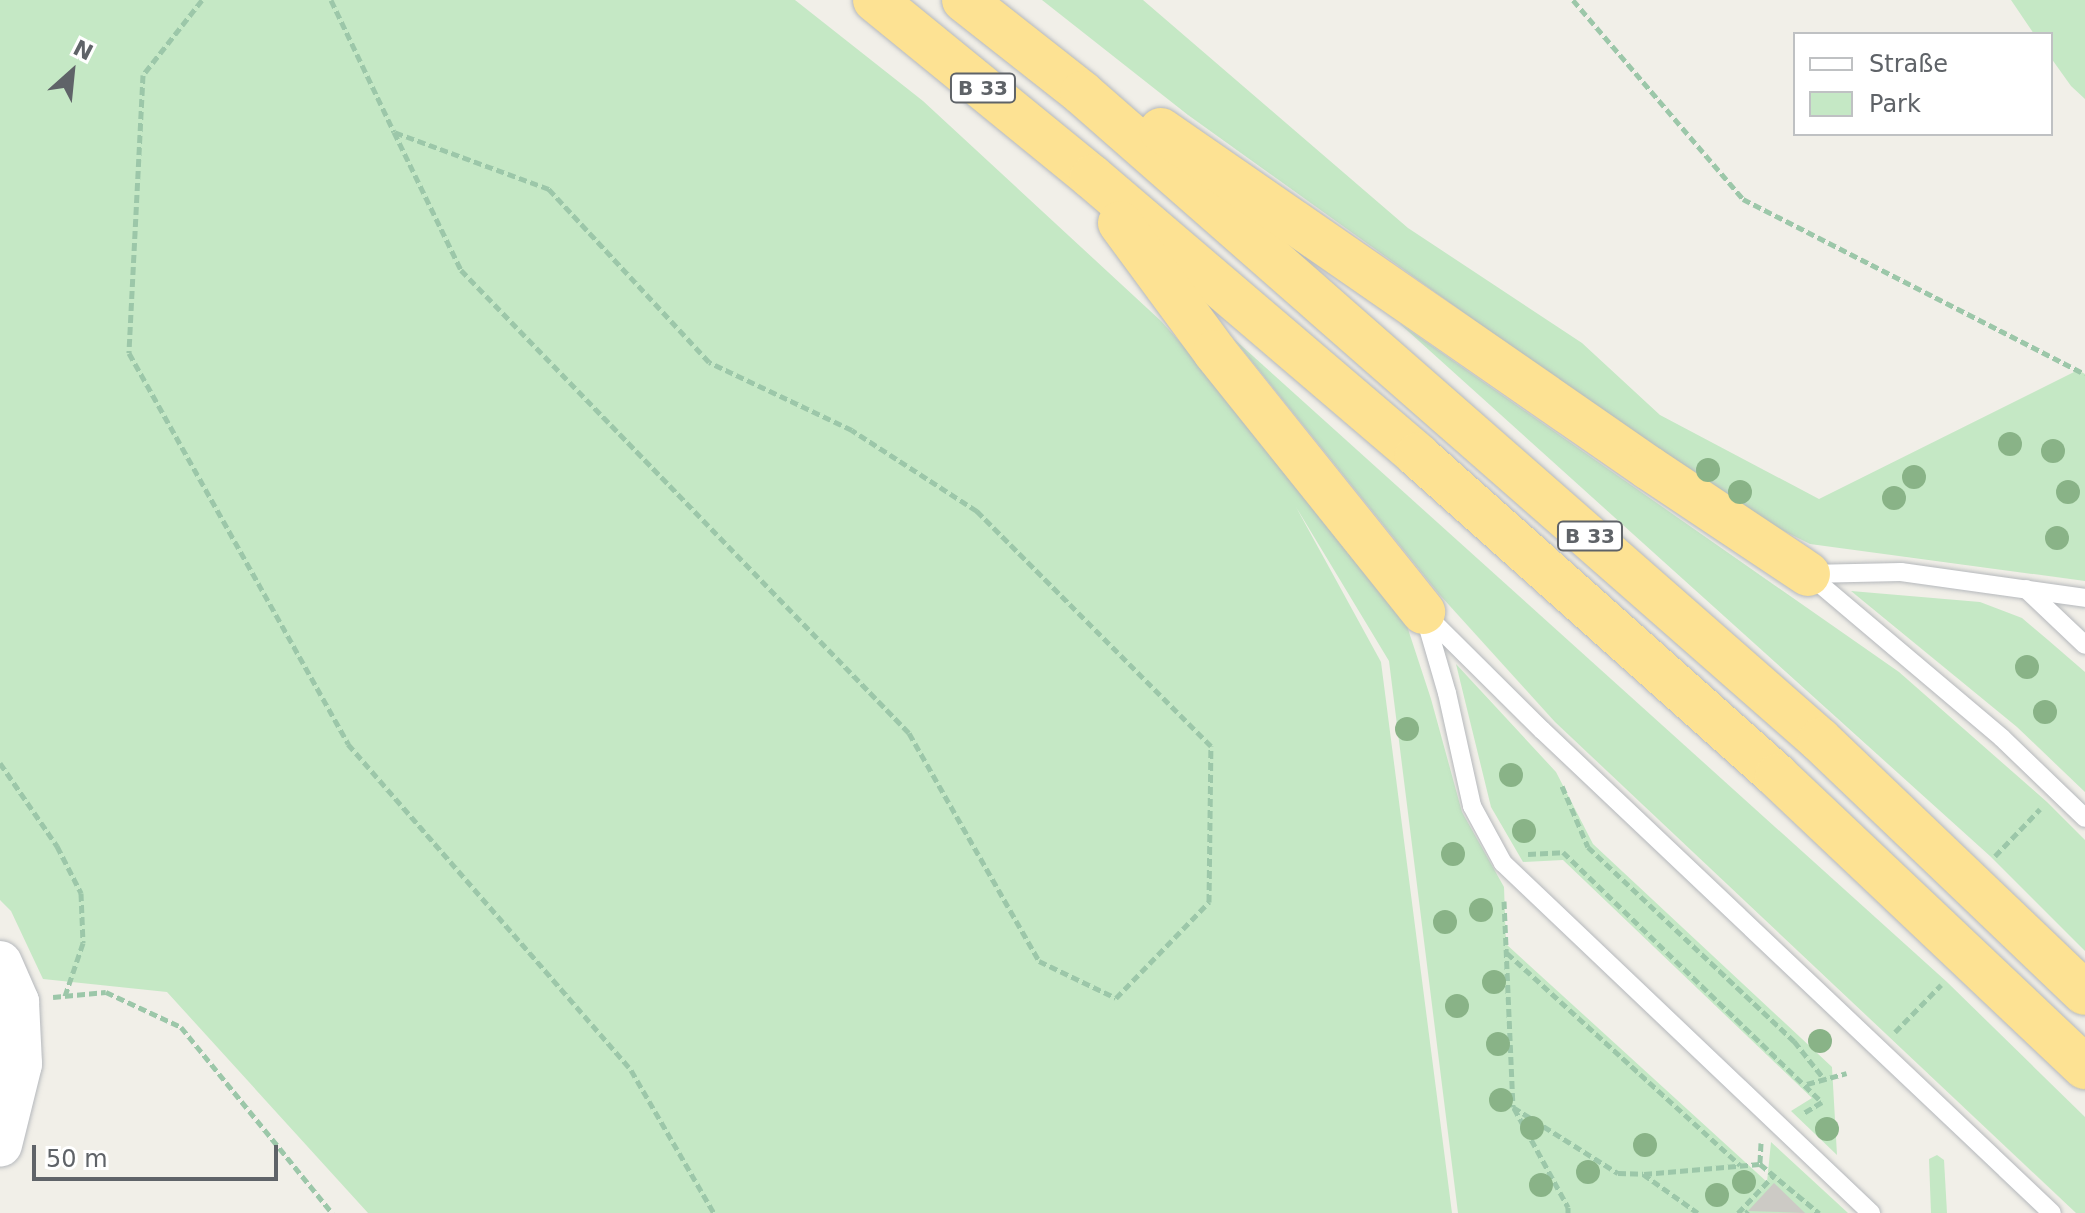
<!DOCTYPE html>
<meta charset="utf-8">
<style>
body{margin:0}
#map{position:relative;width:2085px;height:1213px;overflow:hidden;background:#f1efe8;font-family:"DejaVu Sans",sans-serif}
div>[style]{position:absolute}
.green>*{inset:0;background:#c5e8c5}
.building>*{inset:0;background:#cccac5}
.path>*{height:5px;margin-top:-2.5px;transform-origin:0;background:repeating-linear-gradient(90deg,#9cc7a9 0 8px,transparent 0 12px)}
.roads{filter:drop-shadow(0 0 2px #b5b8bc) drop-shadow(0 0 2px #b5b8bc)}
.lane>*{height:18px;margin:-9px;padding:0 9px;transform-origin:9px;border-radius:9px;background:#fff}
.secondary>*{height:44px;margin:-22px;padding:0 22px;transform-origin:22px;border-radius:22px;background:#fff}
.highway>*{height:44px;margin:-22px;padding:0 22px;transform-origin:22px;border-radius:22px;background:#fde293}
.trees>*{width:24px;height:24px;margin:-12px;border-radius:50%;background:#89b387}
span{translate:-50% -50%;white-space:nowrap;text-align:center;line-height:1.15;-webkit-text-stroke:6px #fff;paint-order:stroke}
.shield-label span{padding:2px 6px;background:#fff;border:2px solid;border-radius:6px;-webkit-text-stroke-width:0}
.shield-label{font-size:20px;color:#5f6368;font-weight:700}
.legend{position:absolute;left:1793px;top:32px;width:260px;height:104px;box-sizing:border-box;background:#fff;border:2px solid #bfc1c3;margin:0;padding:10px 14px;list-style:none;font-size:24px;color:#5f6368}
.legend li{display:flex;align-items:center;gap:16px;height:40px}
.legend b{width:40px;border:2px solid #bfc1c3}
.north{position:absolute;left:32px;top:32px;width:80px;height:80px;-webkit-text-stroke:6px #fff;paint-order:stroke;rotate:27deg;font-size:22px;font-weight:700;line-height:32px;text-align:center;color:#5f6368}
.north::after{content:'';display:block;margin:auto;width:28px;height:36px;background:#5f6368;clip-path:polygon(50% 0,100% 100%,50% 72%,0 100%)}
.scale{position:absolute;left:32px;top:1145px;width:246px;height:36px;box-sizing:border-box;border:4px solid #5f6368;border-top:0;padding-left:10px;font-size:24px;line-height:28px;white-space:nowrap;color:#5f6368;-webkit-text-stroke:6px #fff;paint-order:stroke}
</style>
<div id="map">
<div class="green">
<i style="clip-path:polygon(0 0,795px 0,923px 101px,1161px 321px,1293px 468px,1406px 623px,1431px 699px,1462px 812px,1504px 887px,1506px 944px,1767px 1182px,1771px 1142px,1848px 1213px,1458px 1213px,1389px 661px,1296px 507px,1381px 662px,1452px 1213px,368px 1213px,167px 992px,43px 979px,11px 911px,0 900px)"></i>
<i style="clip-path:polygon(1042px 0,1143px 0,1408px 228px,1582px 343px,1660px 415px,1819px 499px,2078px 370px,2085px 374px,2085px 581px,1810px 544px,1732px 505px,1188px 115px)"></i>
<i style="clip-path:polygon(2011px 0,2085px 0,2085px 99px,2071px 86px,2051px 58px,2051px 34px,2034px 34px)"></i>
<i style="clip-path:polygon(1399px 323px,1899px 672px,2047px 802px,2085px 840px,2085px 951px,1990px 856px)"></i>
<i style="clip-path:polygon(1234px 339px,1947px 982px,2085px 1117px,2085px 1213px,2076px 1213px,1555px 722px,1439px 594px)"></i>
<i style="clip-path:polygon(1851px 591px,1980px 602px,2022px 618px,2048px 640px,2085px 672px,2085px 792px,2017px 727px)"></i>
<i style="clip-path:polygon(1456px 664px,1556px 772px,1593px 844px,1832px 1067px,1837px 1155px,1791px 1111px,1812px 1098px,1563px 860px,1523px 862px,1491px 807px)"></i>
<i style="clip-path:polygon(1937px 1155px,1944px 1160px,1947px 1213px,1931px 1213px,1929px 1159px)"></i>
</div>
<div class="building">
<i style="clip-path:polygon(1774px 1183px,1805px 1213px,1748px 1211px)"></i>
</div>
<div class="path">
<i style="left:202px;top:0;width:95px;rotate:128.2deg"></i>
<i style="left:143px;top:75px;width:278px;rotate:92.9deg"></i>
<i style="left:129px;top:353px;width:448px;rotate:60.7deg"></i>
<i style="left:348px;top:744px;width:432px;rotate:49deg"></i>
<i style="left:631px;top:1070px;width:165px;rotate:59.9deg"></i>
<i style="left:331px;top:0;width:146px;rotate:64.5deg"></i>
<i style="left:394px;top:132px;width:153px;rotate:64.1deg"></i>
<i style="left:461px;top:270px;width:644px;rotate:45.94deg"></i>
<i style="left:909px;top:733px;width:262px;rotate:60.3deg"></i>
<i style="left:1039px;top:961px;width:85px;rotate:25.7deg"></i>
<i style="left:1116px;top:998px;width:134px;rotate:-45.9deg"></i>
<i style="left:1209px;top:902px;width:156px;rotate:-89.3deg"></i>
<i style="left:1211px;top:746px;width:332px;rotate:-134.9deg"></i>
<i style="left:977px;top:511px;width:149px;rotate:-147.1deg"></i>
<i style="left:852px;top:430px;width:158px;rotate:-154.6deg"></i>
<i style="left:709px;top:362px;width:236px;rotate:-132.8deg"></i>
<i style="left:549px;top:189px;width:165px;rotate:-159.8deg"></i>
<i style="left:1573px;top:0;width:262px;rotate:49.5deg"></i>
<i style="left:1743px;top:199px;width:384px;rotate:27.1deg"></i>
<i style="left:0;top:763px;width:101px;rotate:55.5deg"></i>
<i style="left:57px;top:846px;width:53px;rotate:62.9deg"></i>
<i style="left:81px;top:893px;width:50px;rotate:87.7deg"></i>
<i style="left:83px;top:943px;width:56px;rotate:108.8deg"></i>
<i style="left:1562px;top:786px;width:66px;rotate:66.9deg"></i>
<i style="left:1588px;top:847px;width:283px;rotate:43.3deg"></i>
<i style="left:1794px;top:1041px;width:50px;rotate:51.5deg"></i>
<i style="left:1528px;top:854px;width:35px;rotate:-3deg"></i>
<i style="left:1563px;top:852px;width:360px;rotate:44deg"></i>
<i style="left:1822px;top:1102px;width:23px;rotate:149deg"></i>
<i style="left:1995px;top:856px;width:65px;rotate:-46.2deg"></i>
<i style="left:1504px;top:901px;width:206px;rotate:87.5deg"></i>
<i style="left:1513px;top:1107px;width:124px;rotate:32.2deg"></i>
<i style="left:1618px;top:1173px;width:25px;rotate:2deg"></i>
<i style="left:1643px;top:1174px;width:67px;rotate:35.3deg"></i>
<i style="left:1507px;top:953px;width:315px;rotate:42.3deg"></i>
<i style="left:53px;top:997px;width:53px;rotate:-5.4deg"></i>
<i style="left:106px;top:992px;width:83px;rotate:25deg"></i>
<i style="left:181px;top:1027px;width:240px;rotate:50.9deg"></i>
<i style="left:1895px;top:1032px;width:66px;rotate:-45.6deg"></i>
<i style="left:1807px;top:1084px;width:41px;rotate:-15.4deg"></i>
<i style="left:1514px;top:1108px;width:113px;rotate:61.4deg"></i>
<i style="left:1568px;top:1207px;width:6px;rotate:90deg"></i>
<i style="left:1761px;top:1143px;width:21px;rotate:93deg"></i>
<i style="left:1760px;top:1164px;width:77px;rotate:39.7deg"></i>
<i style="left:1644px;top:1174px;width:116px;rotate:-4.9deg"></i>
<i style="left:1738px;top:1213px;width:52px;rotate:-46.5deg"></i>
<i style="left:1746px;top:1213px;width:3px;rotate:-45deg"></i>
</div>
<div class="roads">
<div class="lane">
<i style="left:1808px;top:574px;width:254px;rotate:40.2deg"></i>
<i style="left:2002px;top:738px;width:115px;rotate:43.9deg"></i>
<i style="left:1808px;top:574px;width:93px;rotate:-1.2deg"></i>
<i style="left:1901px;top:572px;width:186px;rotate:8deg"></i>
<i style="left:2026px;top:589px;width:81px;rotate:43.5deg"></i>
<i style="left:1423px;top:612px;width:168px;rotate:44.8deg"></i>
<i style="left:1542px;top:730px;width:702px;rotate:43.44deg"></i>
<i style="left:1424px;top:614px;width:82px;rotate:73.8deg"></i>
<i style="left:1447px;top:693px;width:116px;rotate:77.5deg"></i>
<i style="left:1472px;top:806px;width:65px;rotate:61.5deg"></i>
<i style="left:1503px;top:863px;width:508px;rotate:43.56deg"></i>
</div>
<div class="secondary">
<i style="left:0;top:963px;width:43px;rotate:66.4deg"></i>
<i style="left:17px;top:1002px;width:62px;rotate:87.2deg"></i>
<i style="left:20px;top:1064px;width:83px;rotate:103.9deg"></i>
</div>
<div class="highway">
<i style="left:875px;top:0;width:280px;rotate:39.2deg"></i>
<i style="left:1092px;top:177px;width:428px;rotate:40.5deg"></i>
<i style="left:1417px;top:455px;width:482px;rotate:41.7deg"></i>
<i style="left:1777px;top:776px;width:424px;rotate:43.4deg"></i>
<i style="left:964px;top:0;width:150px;rotate:38.2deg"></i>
<i style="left:1082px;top:93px;width:981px;rotate:41.24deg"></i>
<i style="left:1820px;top:740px;width:366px;rotate:43.7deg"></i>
<i style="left:1161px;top:130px;width:594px;rotate:34.71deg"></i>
<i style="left:1649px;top:468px;width:191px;rotate:33.7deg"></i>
<i style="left:1120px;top:223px;width:160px;rotate:53.6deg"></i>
<i style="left:1215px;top:352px;width:333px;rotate:51.3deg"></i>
</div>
</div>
<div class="trees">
<i style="left:2010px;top:444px"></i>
<i style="left:2053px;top:451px"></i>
<i style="left:1708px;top:470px"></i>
<i style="left:1914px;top:477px"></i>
<i style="left:1740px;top:492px"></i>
<i style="left:2068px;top:492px"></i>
<i style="left:1894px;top:498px"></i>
<i style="left:2057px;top:538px"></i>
<i style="left:2027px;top:667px"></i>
<i style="left:2045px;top:712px"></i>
<i style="left:1407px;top:729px"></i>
<i style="left:1511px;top:775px"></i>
<i style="left:1524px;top:831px"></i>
<i style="left:1453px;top:854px"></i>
<i style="left:1481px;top:910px"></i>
<i style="left:1445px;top:922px"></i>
<i style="left:1494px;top:982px"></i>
<i style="left:1457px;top:1006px"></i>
<i style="left:1820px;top:1041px"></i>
<i style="left:1498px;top:1044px"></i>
<i style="left:1501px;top:1100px"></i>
<i style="left:1532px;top:1128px"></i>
<i style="left:1827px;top:1129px"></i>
<i style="left:1645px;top:1145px"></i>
<i style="left:1588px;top:1172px"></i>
<i style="left:1744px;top:1182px"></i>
<i style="left:1541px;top:1185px"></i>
<i style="left:1717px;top:1195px"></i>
</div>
<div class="shield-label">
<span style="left:983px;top:88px">B 33</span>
<span style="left:1590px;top:536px">B 33</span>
</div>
<ul class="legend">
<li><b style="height:10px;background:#fff"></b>Straße</li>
<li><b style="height:22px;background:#c5e8c5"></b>Park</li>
</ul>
<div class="north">N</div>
<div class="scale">50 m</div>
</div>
